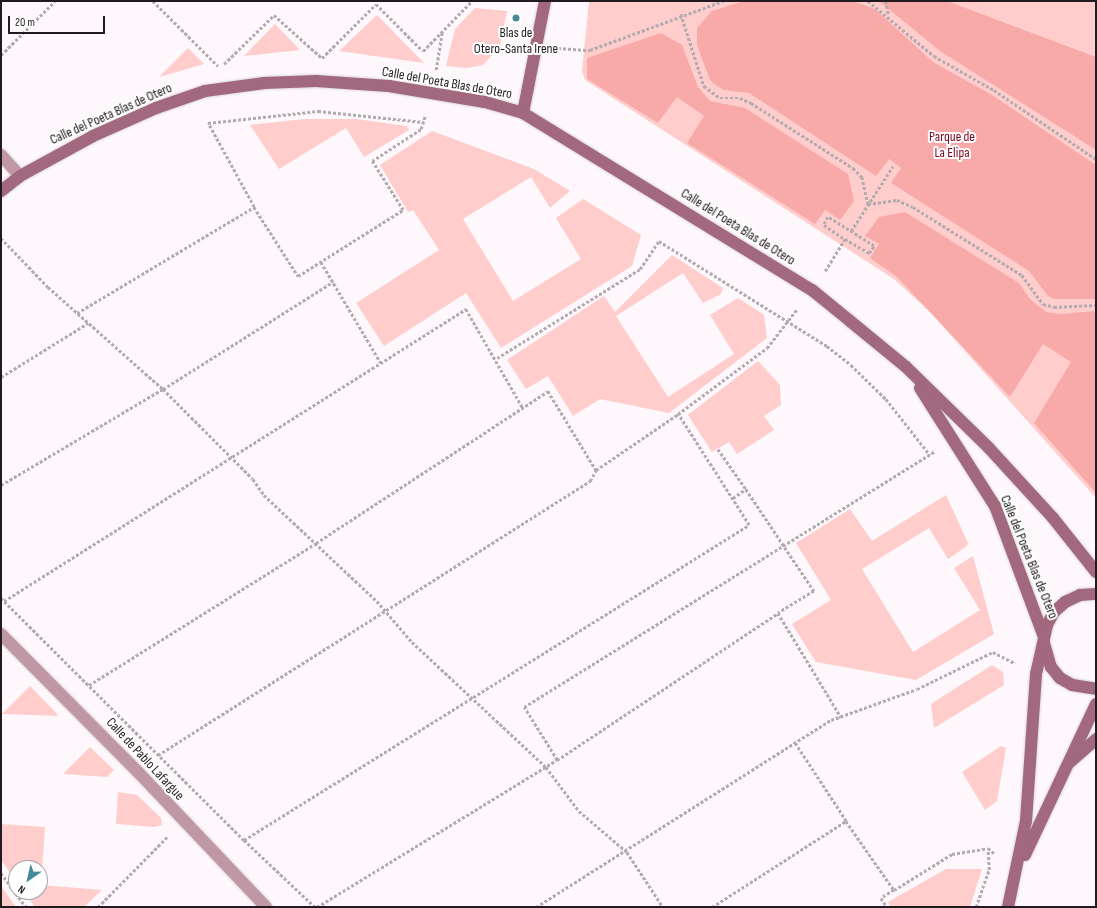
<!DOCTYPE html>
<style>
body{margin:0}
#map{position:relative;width:1097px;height:908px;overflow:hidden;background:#fef7fc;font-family:"Sofia Sans Condensed",sans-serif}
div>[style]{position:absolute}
.green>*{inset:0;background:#ffcdcc}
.forest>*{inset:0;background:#f8aaa9}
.path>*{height:2.5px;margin-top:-1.25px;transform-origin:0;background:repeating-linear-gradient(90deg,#b2abb0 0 3px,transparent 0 5px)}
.roads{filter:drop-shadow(0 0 1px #dbd4d9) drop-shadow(0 0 1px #dbd4d9)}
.street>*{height:12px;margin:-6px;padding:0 6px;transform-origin:6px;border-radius:6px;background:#c098a5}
.secondary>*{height:12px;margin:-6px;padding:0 6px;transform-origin:6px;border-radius:6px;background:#a2687d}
.dots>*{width:11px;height:11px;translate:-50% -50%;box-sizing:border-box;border:2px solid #fff;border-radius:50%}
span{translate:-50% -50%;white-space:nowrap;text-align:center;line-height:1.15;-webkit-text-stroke:4px #fff;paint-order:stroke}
.poi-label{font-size:14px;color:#211b20}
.street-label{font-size:14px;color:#211b20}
.park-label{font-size:14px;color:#7b051c}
.frame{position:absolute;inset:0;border:2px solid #211b20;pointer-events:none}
.north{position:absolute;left:8px;top:860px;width:40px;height:40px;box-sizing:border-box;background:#fff;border:1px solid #a6a4a6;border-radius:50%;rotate:214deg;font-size:11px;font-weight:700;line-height:16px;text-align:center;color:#211b20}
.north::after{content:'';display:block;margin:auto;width:14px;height:18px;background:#458a98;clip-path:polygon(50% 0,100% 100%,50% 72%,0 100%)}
.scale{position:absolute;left:8px;top:16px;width:97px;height:18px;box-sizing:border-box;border:2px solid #211b20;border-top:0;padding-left:5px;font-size:12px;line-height:14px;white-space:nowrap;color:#211b20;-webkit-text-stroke:3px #fff;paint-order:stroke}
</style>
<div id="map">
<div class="green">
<i style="clip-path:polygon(589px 1px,1096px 1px,1096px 498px,930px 312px,894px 279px,585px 80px,582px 71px)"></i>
<i style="clip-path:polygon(475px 8px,507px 11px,500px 46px,483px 65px,467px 68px,446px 66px,455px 29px)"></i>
<i style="clip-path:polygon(377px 15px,424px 63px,339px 51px)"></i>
<i style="clip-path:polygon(275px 24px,300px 50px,244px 56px)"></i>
<i style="clip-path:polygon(188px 48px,204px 64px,159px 77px)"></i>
<i style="clip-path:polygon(305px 119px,356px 119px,407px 126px,409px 130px,364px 157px,346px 128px,279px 169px,250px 125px)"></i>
<i style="clip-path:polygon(432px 131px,534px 169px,570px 191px,550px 208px,531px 177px,463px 219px,513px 301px,581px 259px,556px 218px,583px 199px,641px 235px,632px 266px,501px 348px,466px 293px,384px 346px,356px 303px,439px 250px,413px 210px,408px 212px,380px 165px)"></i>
<i style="clip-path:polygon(672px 255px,723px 288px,721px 294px,703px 303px,683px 273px,616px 316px,668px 397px,734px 354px,710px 315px,738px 298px,764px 315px,767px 338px,669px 413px,600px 399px,573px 416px,548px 376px,526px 389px,507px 360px,604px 296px,615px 312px)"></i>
<i style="clip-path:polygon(758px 361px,780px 385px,781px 405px,764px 416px,774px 430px,737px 454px,729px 442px,712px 452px,688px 415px)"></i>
<i style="clip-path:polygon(946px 495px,968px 543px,967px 546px,948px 559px,929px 528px,862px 569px,913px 652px,980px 610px,954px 568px,973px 556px,994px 634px,916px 680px,816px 662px,792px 624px,831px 600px,796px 543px,850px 509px,872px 541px)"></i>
<i style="clip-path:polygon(992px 665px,1003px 672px,1004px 685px,934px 728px,931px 704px)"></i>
<i style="clip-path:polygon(30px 686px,59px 716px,2px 714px)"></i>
<i style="clip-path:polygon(1001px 746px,1006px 748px,997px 801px,985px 810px,962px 772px)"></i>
<i style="clip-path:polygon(90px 747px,114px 770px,107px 777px,63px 774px)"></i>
<i style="clip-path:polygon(118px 792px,137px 795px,161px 818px,162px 825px,154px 827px,116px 824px)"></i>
<i style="clip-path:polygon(1px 824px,45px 827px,41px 885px,102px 890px,84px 907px,35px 907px,24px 892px,40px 892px,40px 868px,16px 868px,16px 881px,1px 860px)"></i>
<i style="clip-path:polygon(946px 869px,982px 869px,970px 907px,891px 907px,888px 902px)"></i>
<i style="clip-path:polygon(1px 886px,16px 907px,1px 907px)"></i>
</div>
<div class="forest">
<i style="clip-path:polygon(744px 1px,853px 1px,875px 9px,933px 62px,992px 95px,1096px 165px,1096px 299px,1054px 299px,1048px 296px,1029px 271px,891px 183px,901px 168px,889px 159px,876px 176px,749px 93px,724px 90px,717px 86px,710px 80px,697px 45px,697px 28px,712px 11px)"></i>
<i style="clip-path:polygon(879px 1px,947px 1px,1096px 57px,1096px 150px,940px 51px)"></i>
<i style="clip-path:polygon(661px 33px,682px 45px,698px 87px,710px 101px,745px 108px,848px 174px,854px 201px,840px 220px,825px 210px,815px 224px,687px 143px,704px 116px,677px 97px,658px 123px,587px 79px,587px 58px)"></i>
<i style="clip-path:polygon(905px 212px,1019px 283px,1030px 299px,1046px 312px,1060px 314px,1096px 311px,1096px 493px,1034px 423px,1071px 362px,1043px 344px,1010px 397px,897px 277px,870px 258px,879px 244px,865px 236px,879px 217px)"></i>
</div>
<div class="path">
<i style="left:153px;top:1px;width:92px;rotate:45deg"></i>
<i style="left:868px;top:1px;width:86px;rotate:39.8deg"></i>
<i style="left:934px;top:56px;width:69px;rotate:29.5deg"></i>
<i style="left:994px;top:90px;width:123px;rotate:34.1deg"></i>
<i style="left:886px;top:1px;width:15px;rotate:79deg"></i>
<i style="left:681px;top:14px;width:76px;rotate:72.3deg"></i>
<i style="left:704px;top:86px;width:20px;rotate:37deg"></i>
<i style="left:720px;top:98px;width:20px"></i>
<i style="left:740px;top:98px;width:12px;rotate:24deg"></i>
<i style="left:751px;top:103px;width:121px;rotate:32.5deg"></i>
<i style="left:853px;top:168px;width:13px;rotate:45deg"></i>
<i style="left:862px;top:177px;width:28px;rotate:77deg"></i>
<i style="left:868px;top:204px;width:29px;rotate:-8deg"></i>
<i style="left:897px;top:200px;width:17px;rotate:24deg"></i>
<i style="left:913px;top:207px;width:128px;rotate:32deg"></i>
<i style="left:1022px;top:275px;width:36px;rotate:54deg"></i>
<i style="left:1043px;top:304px;width:11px;rotate:15deg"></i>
<i style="left:1054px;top:307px;width:42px;rotate:-2.7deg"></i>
<i style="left:558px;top:48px;width:32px;rotate:4deg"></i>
<i style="left:590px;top:50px;width:142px;rotate:-20.2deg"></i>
<i style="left:1px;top:55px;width:76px;rotate:-45deg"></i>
<i style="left:224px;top:64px;width:70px;rotate:-44.4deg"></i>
<i style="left:274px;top:15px;width:64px;rotate:41.9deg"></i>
<i style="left:322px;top:58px;width:76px;rotate:-45deg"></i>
<i style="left:376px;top:4px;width:66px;rotate:45deg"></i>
<i style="left:423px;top:51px;width:70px;rotate:-45.6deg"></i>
<i style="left:436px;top:70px;width:39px;rotate:-81deg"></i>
<i style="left:254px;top:207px;width:96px;rotate:-118.7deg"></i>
<i style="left:208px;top:123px;width:111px;rotate:-6.2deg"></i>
<i style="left:318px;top:111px;width:106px;rotate:6deg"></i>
<i style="left:851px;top:231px;width:77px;rotate:-57.1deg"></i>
<i style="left:1px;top:238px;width:68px;rotate:46.2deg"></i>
<i style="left:48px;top:287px;width:154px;rotate:41.6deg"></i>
<i style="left:163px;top:389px;width:127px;rotate:45deg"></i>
<i style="left:253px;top:479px;width:19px;rotate:55deg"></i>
<i style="left:264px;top:495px;width:155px;rotate:43.2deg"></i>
<i style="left:377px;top:601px;width:54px;rotate:49.5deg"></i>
<i style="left:412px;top:642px;width:183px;rotate:43deg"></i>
<i style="left:546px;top:767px;width:55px;rotate:53.1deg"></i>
<i style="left:579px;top:811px;width:63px;rotate:40.5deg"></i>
<i style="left:627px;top:852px;width:66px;rotate:56.8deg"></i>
<i style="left:321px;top:262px;width:117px;rotate:59.3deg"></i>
<i style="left:825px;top:271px;width:38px;rotate:-58deg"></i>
<i style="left:845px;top:239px;width:28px;rotate:30deg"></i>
<i style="left:869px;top:253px;width:9px;rotate:-54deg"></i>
<i style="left:874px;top:246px;width:54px;rotate:-147.8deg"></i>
<i style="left:828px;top:217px;width:9px;rotate:117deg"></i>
<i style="left:824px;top:225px;width:25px;rotate:34deg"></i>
<i style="left:77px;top:313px;width:206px;rotate:-30.9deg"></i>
<i style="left:254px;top:207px;width:82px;rotate:57.5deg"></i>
<i style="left:298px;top:276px;width:124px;rotate:-32.2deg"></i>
<i style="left:403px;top:210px;width:58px;rotate:-122.3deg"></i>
<i style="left:372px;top:161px;width:59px;rotate:-33.1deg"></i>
<i style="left:421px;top:129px;width:14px;rotate:-73deg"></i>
<i style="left:497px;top:358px;width:168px;rotate:-31.9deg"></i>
<i style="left:640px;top:269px;width:34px;rotate:-56deg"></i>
<i style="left:659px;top:241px;width:198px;rotate:32deg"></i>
<i style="left:827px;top:346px;width:31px;rotate:38deg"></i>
<i style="left:851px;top:365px;width:49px;rotate:44.2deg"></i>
<i style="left:886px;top:399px;width:71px;rotate:51.8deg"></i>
<i style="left:1px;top:377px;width:102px;rotate:-31.8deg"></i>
<i style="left:718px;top:449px;width:49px;rotate:55deg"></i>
<i style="left:1px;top:485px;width:188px;rotate:-30.7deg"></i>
<i style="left:163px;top:389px;width:201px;rotate:-32.2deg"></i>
<i style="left:733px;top:498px;width:16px;rotate:-35deg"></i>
<i style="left:746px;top:489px;width:123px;rotate:56.3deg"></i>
<i style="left:814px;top:591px;width:42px;rotate:148.6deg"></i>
<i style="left:778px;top:613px;width:122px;rotate:58.8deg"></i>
<i style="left:1px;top:598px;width:343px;rotate:44.9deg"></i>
<i style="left:244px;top:840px;width:98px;rotate:43.3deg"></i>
<i style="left:4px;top:601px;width:547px;rotate:-32.29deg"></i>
<i style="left:466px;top:309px;width:114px;rotate:60.1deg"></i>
<i style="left:89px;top:685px;width:268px;rotate:-32deg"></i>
<i style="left:316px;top:543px;width:277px;rotate:-33.2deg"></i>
<i style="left:548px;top:391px;width:92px;rotate:58.7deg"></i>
<i style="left:596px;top:470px;width:99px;rotate:-34.3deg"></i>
<i style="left:158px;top:755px;width:512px;rotate:-32.39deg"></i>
<i style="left:590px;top:481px;width:13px;rotate:-61deg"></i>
<i style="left:557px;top:760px;width:265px;rotate:-33.6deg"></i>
<i style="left:846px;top:821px;width:84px;rotate:55.2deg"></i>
<i style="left:894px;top:890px;width:15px;rotate:148deg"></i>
<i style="left:881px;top:898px;width:11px;rotate:56deg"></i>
<i style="left:244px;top:840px;width:595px;rotate:-31.95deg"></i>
<i style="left:749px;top:525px;width:132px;rotate:-122.6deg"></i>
<i style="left:678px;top:414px;width:111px;rotate:-36.6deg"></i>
<i style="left:767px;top:348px;width:49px;rotate:-52.4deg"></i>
<i style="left:1px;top:873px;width:42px;rotate:53.7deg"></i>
<i style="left:894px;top:890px;width:68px;rotate:-31.8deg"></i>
<i style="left:952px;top:854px;width:36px;rotate:-9deg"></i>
<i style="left:988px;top:848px;width:9px;rotate:41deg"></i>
<i style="left:98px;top:907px;width:100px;rotate:-45.4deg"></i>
<i style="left:317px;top:907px;width:281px;rotate:-31.5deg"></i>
<i style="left:557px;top:760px;width:62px;rotate:-121.9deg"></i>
<i style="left:524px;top:707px;width:483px;rotate:-31.9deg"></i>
<i style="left:536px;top:907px;width:349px;rotate:-32.4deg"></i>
<i style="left:831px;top:720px;width:91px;rotate:-19.8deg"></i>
<i style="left:917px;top:689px;width:85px;rotate:-26deg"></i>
<i style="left:993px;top:652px;width:25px;rotate:27deg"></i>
<i style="left:712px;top:907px;width:159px;rotate:-32.7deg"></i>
<i style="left:846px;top:821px;width:93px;rotate:-123.2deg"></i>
<i style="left:976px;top:907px;width:39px;rotate:-71deg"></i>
<i style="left:989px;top:870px;width:21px;rotate:-93deg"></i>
</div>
<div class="roads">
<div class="street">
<i style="left:1px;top:155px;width:28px;rotate:48deg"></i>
<i style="left:1px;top:634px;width:194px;rotate:45.2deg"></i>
<i style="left:138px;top:772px;width:186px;rotate:46.5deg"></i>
</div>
<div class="secondary">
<i style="left:523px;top:113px;width:114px;rotate:-78.9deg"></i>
<i style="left:1px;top:191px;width:24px;rotate:-38deg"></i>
<i style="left:20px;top:176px;width:83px;rotate:-28.7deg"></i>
<i style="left:93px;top:136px;width:69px;rotate:-24deg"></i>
<i style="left:156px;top:108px;width:52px;rotate:-19.1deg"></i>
<i style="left:205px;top:91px;width:60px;rotate:-7.7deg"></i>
<i style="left:264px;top:83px;width:52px;rotate:-2.2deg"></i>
<i style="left:316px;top:81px;width:73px;rotate:3.9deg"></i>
<i style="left:389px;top:86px;width:97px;rotate:9.5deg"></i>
<i style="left:485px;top:102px;width:40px;rotate:16deg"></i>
<i style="left:523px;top:113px;width:339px;rotate:31.5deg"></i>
<i style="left:812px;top:290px;width:49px;rotate:39.2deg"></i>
<i style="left:850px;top:321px;width:72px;rotate:39.4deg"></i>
<i style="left:906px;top:367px;width:115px;rotate:44.3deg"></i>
<i style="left:988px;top:447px;width:96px;rotate:47.5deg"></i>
<i style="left:1053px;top:518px;width:69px;rotate:51.5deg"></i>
<i style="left:920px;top:388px;width:140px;rotate:57.6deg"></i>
<i style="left:995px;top:506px;width:140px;rotate:69.5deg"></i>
<i style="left:1044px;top:643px;width:25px;rotate:74deg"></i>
<i style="left:1051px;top:667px;width:14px;rotate:51deg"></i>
<i style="left:1060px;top:678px;width:14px;rotate:30deg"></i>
<i style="left:1072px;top:685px;width:24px;rotate:9deg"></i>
<i style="left:1070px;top:762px;width:35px;rotate:-41deg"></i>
<i style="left:1025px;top:855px;width:167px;rotate:-64.8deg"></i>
<i style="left:1008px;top:907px;width:88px;rotate:-78.2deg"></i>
<i style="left:1026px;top:821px;width:147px;rotate:-86.1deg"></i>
<i style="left:1036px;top:674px;width:50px;rotate:-77.3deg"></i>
<i style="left:1047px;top:625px;width:15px;rotate:-62deg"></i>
<i style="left:1054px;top:612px;width:15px;rotate:-42deg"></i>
<i style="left:1065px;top:602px;width:17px;rotate:-25deg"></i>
<i style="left:1080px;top:595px;width:16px;rotate:-4deg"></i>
</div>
</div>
<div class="dots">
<i style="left:516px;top:18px;background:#458a98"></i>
</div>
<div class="poi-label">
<span style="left:516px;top:41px">Blas de<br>Otero-Santa Irene</span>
</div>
<div class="street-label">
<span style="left:447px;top:83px;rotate:10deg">Calle del Poeta Blas de Otero</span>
<span style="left:111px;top:114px;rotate:-24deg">Calle del Poeta Blas de Otero</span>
<span style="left:738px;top:227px;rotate:32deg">Calle del Poeta Blas de Otero</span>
<span style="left:1029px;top:557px;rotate:68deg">Calle del Poeta Blas de Otero</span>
<span style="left:145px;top:759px;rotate:47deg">Calle de Pablo Lafargue</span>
</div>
<div class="park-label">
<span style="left:952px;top:145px">Parque de<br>La Elipa</span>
</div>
<div class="frame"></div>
<div class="north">N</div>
<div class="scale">20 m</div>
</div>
